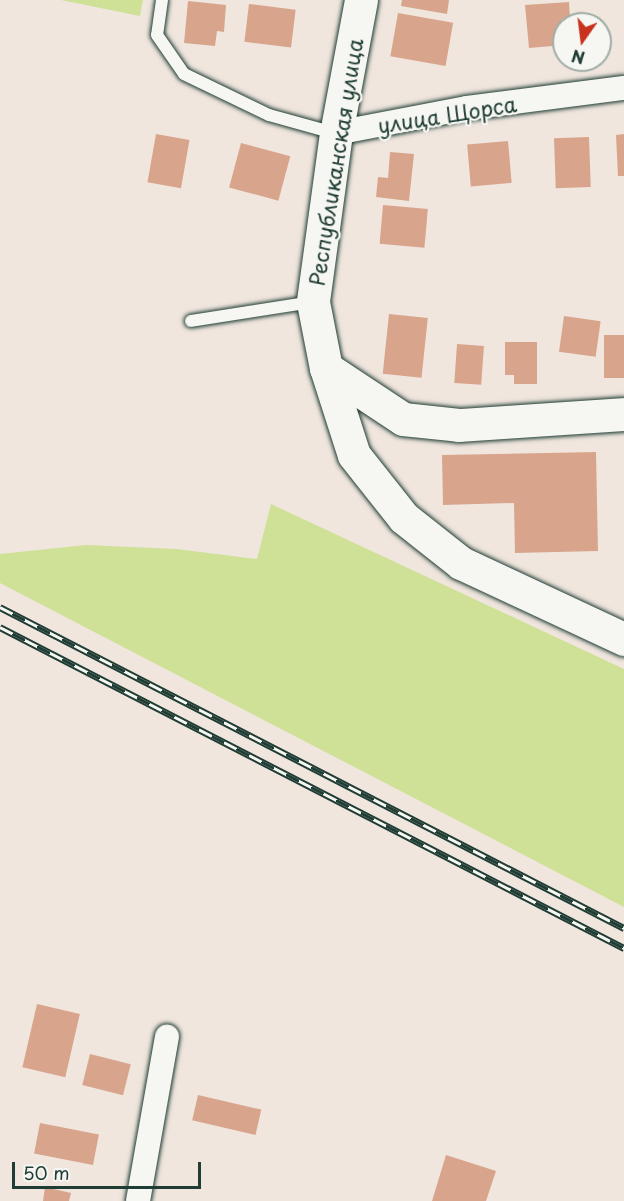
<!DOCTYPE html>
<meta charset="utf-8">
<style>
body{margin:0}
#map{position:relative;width:624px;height:1201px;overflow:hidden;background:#f0e6de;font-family:"Playpen Sans",sans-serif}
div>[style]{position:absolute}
.green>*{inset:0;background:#cee196}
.building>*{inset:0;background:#d8a58c;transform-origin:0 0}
.roads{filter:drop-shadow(0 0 2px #1f3d34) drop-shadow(0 0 2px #1f3d34)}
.lane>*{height:12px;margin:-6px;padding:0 6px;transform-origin:6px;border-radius:6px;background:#f6f6f2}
.street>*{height:24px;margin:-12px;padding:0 12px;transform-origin:12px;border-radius:12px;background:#f6f6f2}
.secondary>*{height:33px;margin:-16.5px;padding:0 16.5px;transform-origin:16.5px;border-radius:16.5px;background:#f6f6f2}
.rail>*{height:7px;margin-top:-3.5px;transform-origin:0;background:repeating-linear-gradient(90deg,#f6f6f2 0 14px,#1f3d34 0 28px);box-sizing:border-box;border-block:2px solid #1f3d34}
span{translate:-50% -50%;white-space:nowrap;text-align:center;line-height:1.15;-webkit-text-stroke:4.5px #f6f6f2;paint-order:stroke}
.street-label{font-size:21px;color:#1f3d34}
.north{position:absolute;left:552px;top:12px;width:60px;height:60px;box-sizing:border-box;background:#f6f6f2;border:2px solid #a0aca6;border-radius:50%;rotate:194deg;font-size:16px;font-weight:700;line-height:24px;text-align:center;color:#1f3d34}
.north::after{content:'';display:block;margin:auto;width:21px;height:27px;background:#c8321e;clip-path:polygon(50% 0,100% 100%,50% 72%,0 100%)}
.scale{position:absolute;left:12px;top:1162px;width:189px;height:27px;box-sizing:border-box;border:3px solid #1f3d34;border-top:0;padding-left:8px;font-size:18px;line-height:21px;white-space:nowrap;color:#1f3d34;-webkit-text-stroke:4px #f6f6f2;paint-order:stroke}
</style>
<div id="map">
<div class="green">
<i style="clip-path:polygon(61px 0,143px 0,140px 16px)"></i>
<i style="clip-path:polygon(271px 504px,624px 669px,624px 907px,0 583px,0 554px,86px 545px,177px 549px,257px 559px)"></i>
</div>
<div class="building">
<i style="clip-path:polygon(402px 0,449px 0,447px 14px,401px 6px)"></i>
<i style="clip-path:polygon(188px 1px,226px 5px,224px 32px,217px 31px,215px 46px,184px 43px)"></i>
<i style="clip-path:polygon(569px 2px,570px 18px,562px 19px,564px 45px,529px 48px,525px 5px)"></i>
<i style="left:249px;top:4px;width:47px;height:38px;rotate:7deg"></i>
<i style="left:398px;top:13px;width:56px;height:44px;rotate:10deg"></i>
<i style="left:156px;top:134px;width:34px;height:49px;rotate:10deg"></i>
<i style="clip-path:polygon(624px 134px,624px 176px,618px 176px,616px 135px)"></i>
<i style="left:589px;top:137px;width:50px;height:35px;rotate:88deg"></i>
<i style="left:508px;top:141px;width:42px;height:41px;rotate:85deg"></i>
<i style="left:241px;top:143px;width:51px;height:46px;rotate:15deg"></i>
<i style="clip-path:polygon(390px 152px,414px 154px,409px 201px,376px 197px,378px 177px,388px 178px)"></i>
<i style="left:383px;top:205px;width:45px;height:39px;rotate:5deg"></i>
<i style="left:389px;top:314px;width:39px;height:60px;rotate:6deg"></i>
<i style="left:564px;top:316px;width:37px;height:36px;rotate:8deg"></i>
<i style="left:624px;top:335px;width:43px;height:20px;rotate:90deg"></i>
<i style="clip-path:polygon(505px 342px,537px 342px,537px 384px,514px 384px,514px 375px,505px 375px)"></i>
<i style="left:457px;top:344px;width:27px;height:39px;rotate:4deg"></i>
<i style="clip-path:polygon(596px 452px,598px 551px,515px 553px,514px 503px,443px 505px,442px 455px)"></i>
<i style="left:37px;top:1004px;width:44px;height:65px;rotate:13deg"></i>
<i style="left:90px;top:1054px;width:42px;height:32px;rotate:14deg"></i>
<i style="left:198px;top:1095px;width:65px;height:26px;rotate:13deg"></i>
<i style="left:40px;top:1123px;width:60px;height:31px;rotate:11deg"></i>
<i style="clip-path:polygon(446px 1155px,496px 1171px,486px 1201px,432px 1201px)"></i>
<i style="clip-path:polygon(45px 1187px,71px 1193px,69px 1201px,43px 1201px)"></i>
</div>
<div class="roads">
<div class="lane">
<i style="left:162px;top:0;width:35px;rotate:98deg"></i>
<i style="left:157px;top:35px;width:47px;rotate:55.3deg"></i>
<i style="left:184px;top:74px;width:94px;rotate:25.8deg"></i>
<i style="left:269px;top:115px;width:67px;rotate:15.5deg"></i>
<i style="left:191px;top:321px;width:122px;rotate:-8.9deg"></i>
</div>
<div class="street">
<i style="left:336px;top:133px;width:133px;rotate:-10.8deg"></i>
<i style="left:467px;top:108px;width:158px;rotate:-7.3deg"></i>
<i style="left:138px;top:1201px;width:167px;rotate:-80deg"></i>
</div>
<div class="secondary">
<i style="left:361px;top:0;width:135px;rotate:100.6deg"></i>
<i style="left:336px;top:133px;width:171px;rotate:97.8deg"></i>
<i style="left:313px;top:302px;width:67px;rotate:78.9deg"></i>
<i style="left:326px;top:368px;width:91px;rotate:72.2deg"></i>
<i style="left:354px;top:455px;width:80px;rotate:51.6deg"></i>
<i style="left:404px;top:518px;width:73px;rotate:38.3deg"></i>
<i style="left:461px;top:563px;width:180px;rotate:25deg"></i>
<i style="left:326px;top:368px;width:92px;rotate:33.5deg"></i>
<i style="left:403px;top:419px;width:56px;rotate:6.1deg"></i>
<i style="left:459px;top:425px;width:165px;rotate:-3.8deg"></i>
</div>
</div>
<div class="rail">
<i style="left:0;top:607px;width:702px;rotate:27.22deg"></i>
<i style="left:0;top:627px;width:702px;rotate:27.22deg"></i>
</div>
<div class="street-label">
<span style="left:447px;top:114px;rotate:-9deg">улица Щорса</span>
<span style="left:335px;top:162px;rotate:-81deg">Республиканская улица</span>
</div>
<div class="north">N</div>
<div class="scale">50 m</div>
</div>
